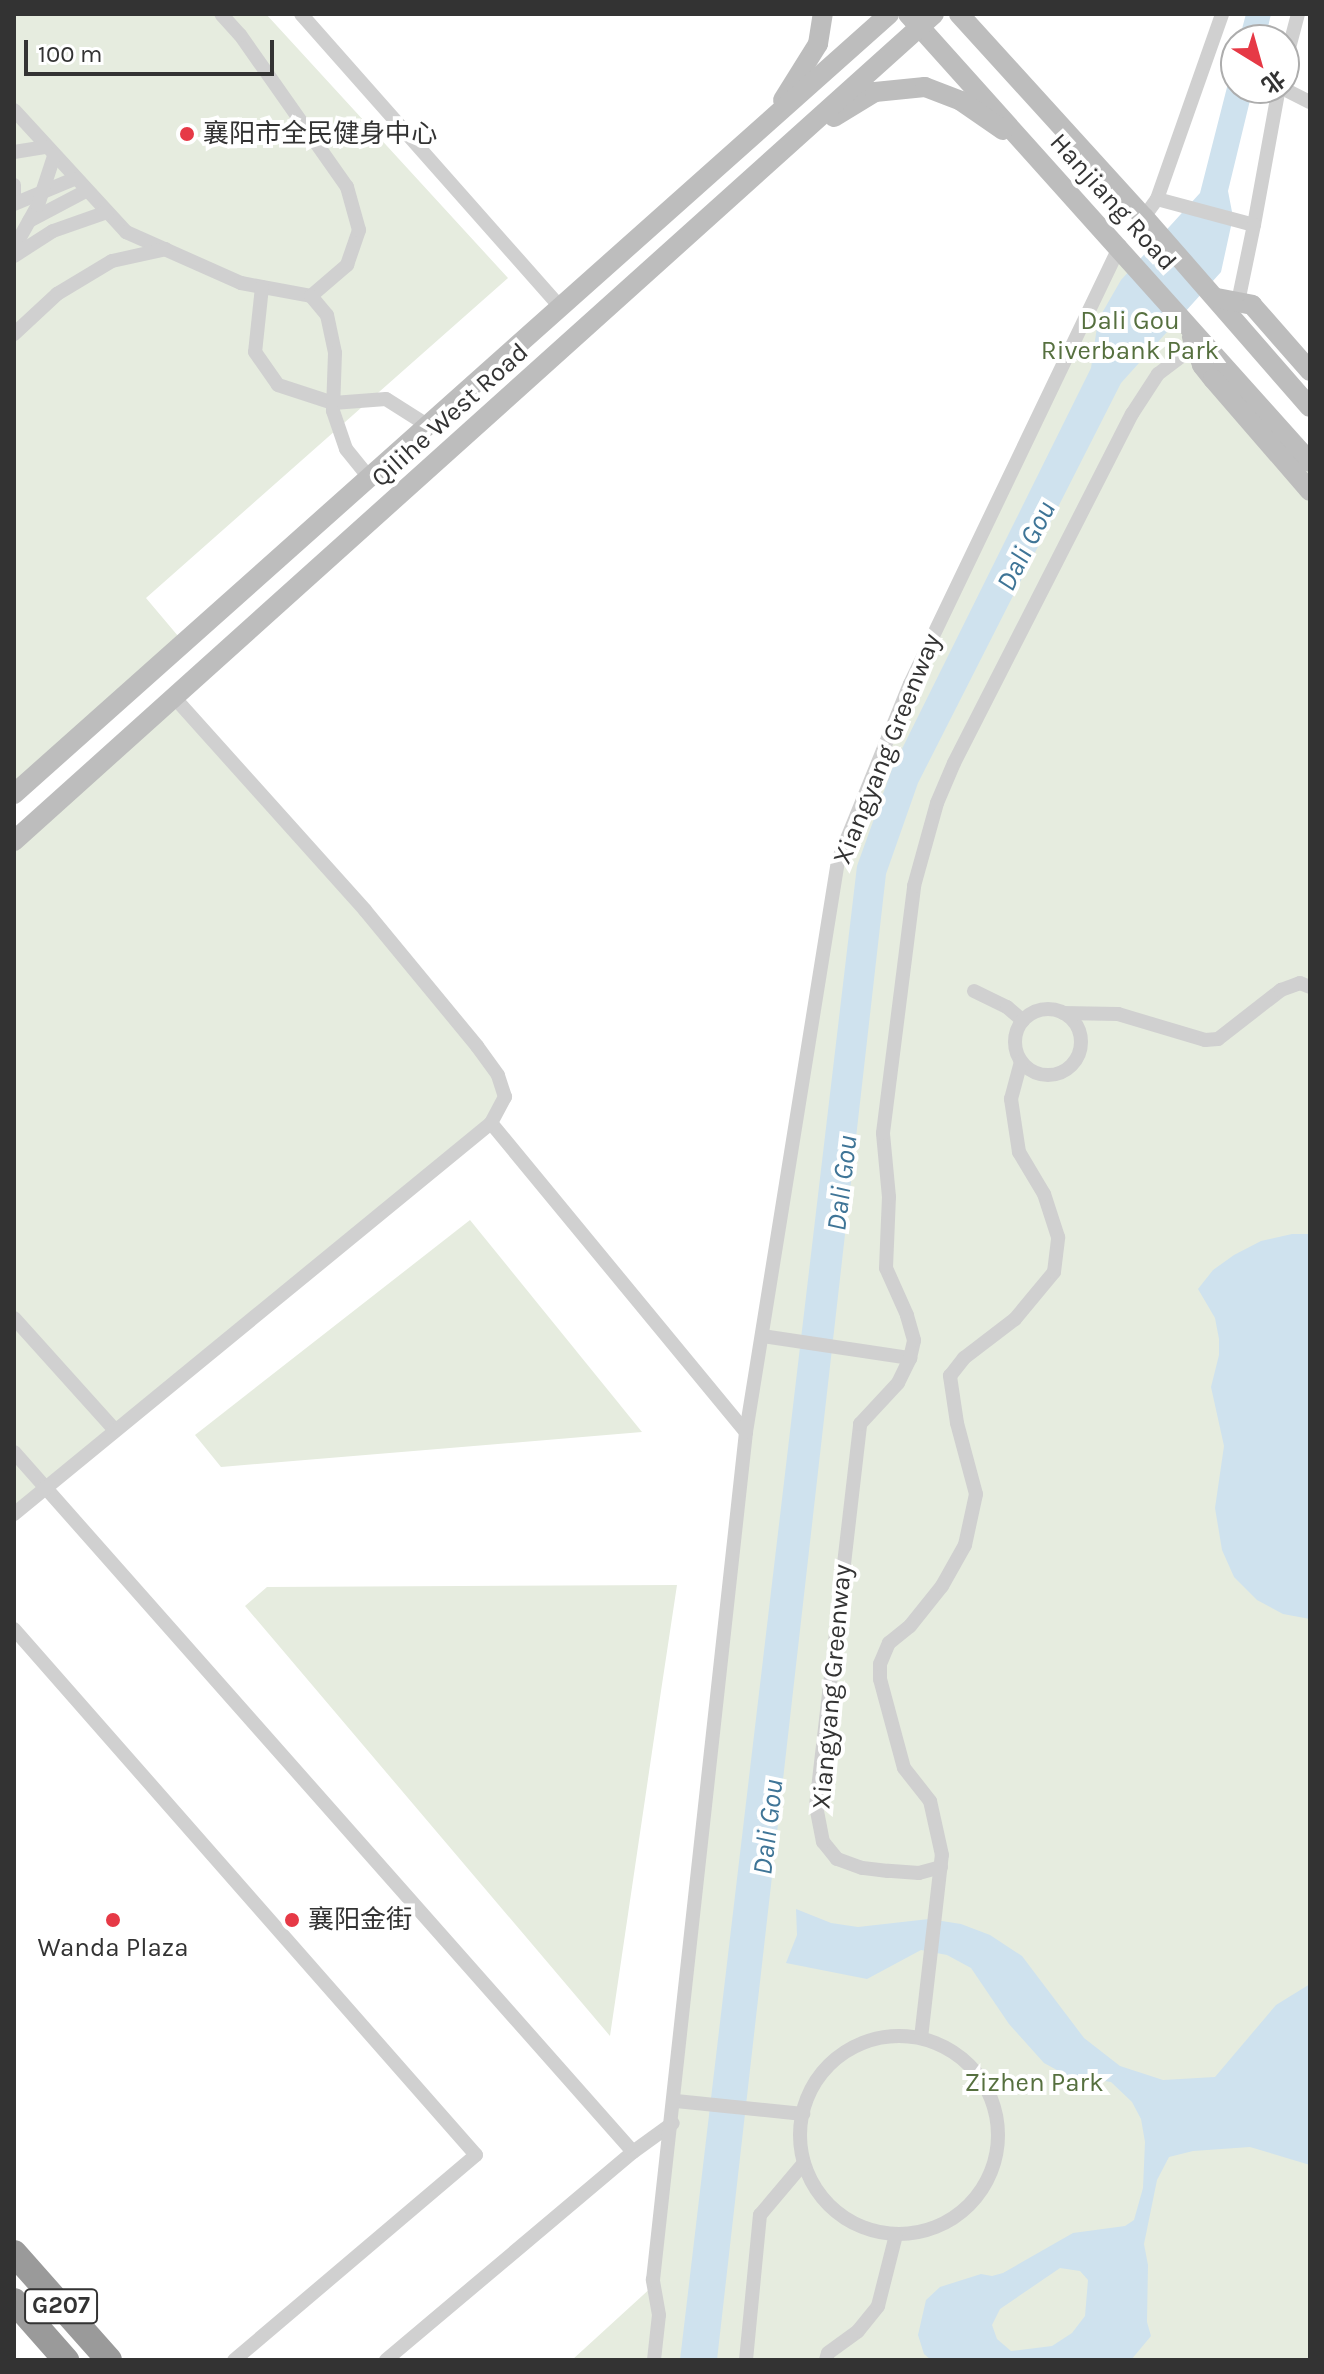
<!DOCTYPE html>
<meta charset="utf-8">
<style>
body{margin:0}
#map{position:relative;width:1324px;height:2374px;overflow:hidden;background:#fff;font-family:Karla,"Noto Sans SC",sans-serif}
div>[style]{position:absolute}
.green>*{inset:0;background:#e6ecdf}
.water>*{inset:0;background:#cfe2ee}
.street>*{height:14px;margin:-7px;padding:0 7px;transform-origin:7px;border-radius:7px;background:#d0d0d0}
.street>.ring{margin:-7px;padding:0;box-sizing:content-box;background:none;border:14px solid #d0d0d0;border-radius:50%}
.secondary>*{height:20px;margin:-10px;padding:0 10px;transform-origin:10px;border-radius:10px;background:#bdbdbd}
.highway>*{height:26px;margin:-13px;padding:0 13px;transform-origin:13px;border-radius:13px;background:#9a9a9a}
.dots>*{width:22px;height:22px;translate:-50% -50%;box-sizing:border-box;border:4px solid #fff;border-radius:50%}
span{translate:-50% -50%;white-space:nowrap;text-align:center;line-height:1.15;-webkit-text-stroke:8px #fff;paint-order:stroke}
.shield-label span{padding:2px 6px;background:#fff;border:2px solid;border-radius:6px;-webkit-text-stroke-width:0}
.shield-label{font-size:24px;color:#333;font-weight:700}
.poi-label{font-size:26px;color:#333}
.left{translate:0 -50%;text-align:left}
.street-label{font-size:26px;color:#333}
.park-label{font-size:26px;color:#56703f}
.water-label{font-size:28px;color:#3f7597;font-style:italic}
.frame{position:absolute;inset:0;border:16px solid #333;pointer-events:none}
.north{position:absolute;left:1220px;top:24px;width:80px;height:80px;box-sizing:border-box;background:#fff;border:2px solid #adadad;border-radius:50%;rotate:143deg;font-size:22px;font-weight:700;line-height:32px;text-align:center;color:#333}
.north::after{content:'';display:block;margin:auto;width:28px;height:36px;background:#e63946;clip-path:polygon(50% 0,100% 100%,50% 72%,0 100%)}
.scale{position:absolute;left:24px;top:40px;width:250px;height:36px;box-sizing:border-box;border:4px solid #333;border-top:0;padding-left:10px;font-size:24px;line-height:28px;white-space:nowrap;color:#333;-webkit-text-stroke:6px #fff;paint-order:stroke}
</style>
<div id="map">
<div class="green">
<i style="clip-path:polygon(14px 14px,266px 14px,508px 278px,146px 598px,189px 649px,14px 803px)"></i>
<i style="clip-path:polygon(1120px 246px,1310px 462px,1310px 2360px,572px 2360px,654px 2285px,746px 1432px,838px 861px,910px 684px)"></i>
<i style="clip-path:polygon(175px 698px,477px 1046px,505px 1097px,491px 1123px,14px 1514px,14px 841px)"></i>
<i style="clip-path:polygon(470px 1220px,642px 1432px,221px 1467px,195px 1435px)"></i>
<i style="clip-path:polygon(677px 1585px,661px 1691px,610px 2036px,245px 1606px,267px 1587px)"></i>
</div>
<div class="water">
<i style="clip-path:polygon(1246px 14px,1271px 14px,1265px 40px,1239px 40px)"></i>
<i style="clip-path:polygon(1236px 52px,1236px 88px,1253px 88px,1228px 191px,1233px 217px,1221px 272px,1121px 383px,918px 783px,886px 874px,717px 2360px,680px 2360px,857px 866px,892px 769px,1091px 368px,1098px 320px,1121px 280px,1200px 193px)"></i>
<i style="clip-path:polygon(1292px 1234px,1310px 1234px,1310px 1619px,1283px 1614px,1257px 1600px,1234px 1577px,1222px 1550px,1215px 1508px,1224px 1446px,1211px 1387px,1219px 1355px,1219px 1339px,1215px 1318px,1198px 1289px,1213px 1270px,1234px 1255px,1261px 1241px)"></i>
<i style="clip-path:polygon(evenodd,796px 1909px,831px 1923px,858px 1927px,929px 1919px,961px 1924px,990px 1935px,1022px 1956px,1084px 2038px,1120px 2066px,1163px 2080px,1215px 2077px,1276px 2005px,1310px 1984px,1310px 2165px,1250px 2147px,1193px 2151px,1169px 2157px,1157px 2180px,1144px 2244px,1148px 2265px,1147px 2322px,1151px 2336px,1131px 2360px,931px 2360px,924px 2354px,918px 2335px,926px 2300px,940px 2287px,981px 2274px,992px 2276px,1003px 2273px,1073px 2233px,1125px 2226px,1134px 2220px,1143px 2188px,1145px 2142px,1141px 2119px,1132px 2102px,1111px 2082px,1066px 2075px,1044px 2063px,1009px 2024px,971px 1968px,947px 1955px,921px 1950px,867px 1979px,786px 1963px,797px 1935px,796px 1909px,1060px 2268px,1080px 2271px,1088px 2280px,1085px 2316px,1072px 2333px,1052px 2346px,1011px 2351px,997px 2339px,992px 2325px,1000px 2309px,1060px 2268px)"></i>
</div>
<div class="street">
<i style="left:301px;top:14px;width:391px;rotate:48.5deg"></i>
<i style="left:1284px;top:67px;width:55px;rotate:-75.2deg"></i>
<i style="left:1282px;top:88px;width:31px;rotate:27deg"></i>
<i style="left:14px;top:110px;width:166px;rotate:47.4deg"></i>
<i style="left:126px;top:232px;width:126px;rotate:23.9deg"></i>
<i style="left:241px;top:283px;width:71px;rotate:10.5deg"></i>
<i style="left:311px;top:296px;width:48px;rotate:-40.7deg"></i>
<i style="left:347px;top:265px;width:37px;rotate:-71deg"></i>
<i style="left:359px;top:230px;width:45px;rotate:-105.6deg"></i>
<i style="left:347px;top:187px;width:186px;rotate:-125.1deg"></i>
<i style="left:240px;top:35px;width:28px;rotate:-132deg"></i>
<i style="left:14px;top:152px;width:31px;rotate:-9deg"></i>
<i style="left:14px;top:185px;width:13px;rotate:90deg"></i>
<i style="left:1157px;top:199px;width:100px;rotate:15deg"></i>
<i style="left:1254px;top:225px;width:139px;rotate:-79.7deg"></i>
<i style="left:14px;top:204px;width:65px;rotate:-22.6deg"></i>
<i style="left:1144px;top:217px;width:22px;rotate:-54deg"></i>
<i style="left:1157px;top:199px;width:196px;rotate:-70.6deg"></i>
<i style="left:29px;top:221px;width:64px;rotate:-27.8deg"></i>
<i style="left:14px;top:248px;width:49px;rotate:-60.8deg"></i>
<i style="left:38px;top:205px;width:52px;rotate:-71.9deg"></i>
<i style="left:14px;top:256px;width:46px;rotate:-32.7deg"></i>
<i style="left:53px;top:231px;width:57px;rotate:-19.4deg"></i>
<i style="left:262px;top:287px;width:65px;rotate:96.1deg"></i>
<i style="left:255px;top:352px;width:40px;rotate:55.1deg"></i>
<i style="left:278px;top:385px;width:58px;rotate:18.1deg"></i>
<i style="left:333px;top:403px;width:53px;rotate:-4.3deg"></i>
<i style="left:386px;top:399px;width:49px;rotate:32.4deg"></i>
<i style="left:311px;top:296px;width:25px;rotate:50deg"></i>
<i style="left:327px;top:315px;width:39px;rotate:78deg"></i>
<i style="left:335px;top:353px;width:58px;rotate:92deg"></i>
<i style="left:333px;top:411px;width:40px;rotate:71.1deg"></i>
<i style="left:346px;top:449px;width:36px;rotate:51deg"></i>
<i style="left:1238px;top:302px;width:79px;rotate:-78.3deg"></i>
<i style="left:14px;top:334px;width:59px;rotate:-42.9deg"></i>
<i style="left:57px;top:294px;width:64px;rotate:-31deg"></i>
<i style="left:112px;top:261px;width:55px;rotate:-12.5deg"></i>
<i style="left:974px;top:991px;width:37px;rotate:26deg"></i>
<i style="left:1007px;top:1007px;width:21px;rotate:41deg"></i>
<i class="ring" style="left:1015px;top:1009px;width:52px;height:52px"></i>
<i style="left:1063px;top:1013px;width:55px;rotate:1deg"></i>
<i style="left:1118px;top:1014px;width:91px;rotate:16.6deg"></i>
<i style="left:1205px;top:1040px;width:13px;rotate:-4deg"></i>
<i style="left:1218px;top:1039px;width:80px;rotate:-37.9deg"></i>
<i style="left:1281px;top:990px;width:20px;rotate:-20deg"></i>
<i style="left:1300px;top:983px;width:11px;rotate:22deg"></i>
<i style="left:491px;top:1123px;width:401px;rotate:50.5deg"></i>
<i style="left:14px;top:1318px;width:151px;rotate:48deg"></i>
<i style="left:762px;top:1336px;width:150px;rotate:8.5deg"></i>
<i style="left:14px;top:1452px;width:934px;rotate:48.51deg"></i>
<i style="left:14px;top:1514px;width:617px;rotate:-39.34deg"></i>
<i style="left:491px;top:1123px;width:30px;rotate:-62deg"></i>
<i style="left:505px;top:1097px;width:23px;rotate:-108deg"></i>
<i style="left:498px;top:1075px;width:36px;rotate:-126deg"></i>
<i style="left:477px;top:1046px;width:176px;rotate:-129.5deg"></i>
<i style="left:365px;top:910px;width:285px;rotate:-131.9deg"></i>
<i style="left:14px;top:1629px;width:700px;rotate:48.71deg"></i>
<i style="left:476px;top:2155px;width:317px;rotate:139.7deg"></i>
<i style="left:941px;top:1867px;width:23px;rotate:165deg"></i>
<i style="left:919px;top:1873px;width:31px;rotate:-176deg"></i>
<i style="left:888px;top:1871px;width:26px;rotate:-173deg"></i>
<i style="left:862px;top:1868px;width:27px;rotate:-160deg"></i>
<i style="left:837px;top:1859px;width:22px;rotate:-129deg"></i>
<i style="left:823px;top:1842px;width:37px;rotate:-101deg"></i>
<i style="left:816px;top:1806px;width:385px;rotate:-83.4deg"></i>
<i style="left:860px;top:1424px;width:56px;rotate:-47.2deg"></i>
<i style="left:898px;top:1383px;width:28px;rotate:-64deg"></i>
<i style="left:910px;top:1358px;width:18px;rotate:-77deg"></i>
<i style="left:914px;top:1340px;width:26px;rotate:-106deg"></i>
<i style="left:907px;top:1315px;width:51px;rotate:-114.1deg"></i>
<i style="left:886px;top:1268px;width:71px;rotate:-87.6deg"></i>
<i style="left:889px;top:1197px;width:64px;rotate:-95.4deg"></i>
<i style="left:883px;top:1133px;width:249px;rotate:-82.8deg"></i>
<i style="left:914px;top:886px;width:86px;rotate:-74.5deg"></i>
<i style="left:937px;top:803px;width:43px;rotate:-67deg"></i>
<i style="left:954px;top:763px;width:392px;rotate:-63deg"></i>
<i style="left:1132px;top:414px;width:48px;rotate:-57deg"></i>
<i style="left:1158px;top:374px;width:46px;rotate:-37.1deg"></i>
<i class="ring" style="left:800px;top:2036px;width:184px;height:184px"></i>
<i style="left:921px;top:2038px;width:184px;rotate:-83.5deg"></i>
<i style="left:942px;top:1855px;width:55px;rotate:-102.5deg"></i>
<i style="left:930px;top:1801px;width:42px;rotate:-128.2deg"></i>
<i style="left:904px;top:1768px;width:92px;rotate:-105.1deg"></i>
<i style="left:880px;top:1679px;width:15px;rotate:-90deg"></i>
<i style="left:880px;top:1664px;width:23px;rotate:-67deg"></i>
<i style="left:889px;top:1643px;width:27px;rotate:-39deg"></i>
<i style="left:910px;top:1626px;width:51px;rotate:-51.3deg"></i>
<i style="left:942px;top:1586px;width:47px;rotate:-60.7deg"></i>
<i style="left:965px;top:1545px;width:52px;rotate:-77.8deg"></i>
<i style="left:976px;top:1494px;width:73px;rotate:-105deg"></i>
<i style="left:957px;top:1423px;width:48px;rotate:-98.5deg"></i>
<i style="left:950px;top:1376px;width:23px;rotate:-52deg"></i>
<i style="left:964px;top:1358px;width:64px;rotate:-37.4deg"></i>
<i style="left:1015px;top:1319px;width:61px;rotate:-50.3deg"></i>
<i style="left:1054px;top:1272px;width:35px;rotate:-83deg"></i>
<i style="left:1058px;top:1237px;width:45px;rotate:-108deg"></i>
<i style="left:1044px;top:1194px;width:49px;rotate:-120.8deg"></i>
<i style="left:1019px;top:1152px;width:54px;rotate:-98.6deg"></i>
<i style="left:1011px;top:1099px;width:38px;rotate:-75deg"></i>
<i style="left:676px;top:2101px;width:128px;rotate:5.8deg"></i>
<i style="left:386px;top:2360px;width:323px;rotate:-40.1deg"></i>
<i style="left:633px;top:2152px;width:49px;rotate:-35.9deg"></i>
<i style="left:654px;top:2360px;width:45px;rotate:-83.7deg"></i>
<i style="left:659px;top:2315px;width:36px;rotate:-100deg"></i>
<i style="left:653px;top:2280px;width:853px;rotate:-83.74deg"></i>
<i style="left:746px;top:1432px;width:578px;rotate:-80.85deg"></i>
<i style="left:838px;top:861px;width:191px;rotate:-67.9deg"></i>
<i style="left:910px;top:684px;width:486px;rotate:-64.4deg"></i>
<i style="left:746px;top:2360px;width:146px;rotate:-84.5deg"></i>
<i style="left:760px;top:2215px;width:68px;rotate:-49.8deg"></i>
<i style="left:826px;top:2360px;width:7px;rotate:-74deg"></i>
<i style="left:828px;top:2353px;width:37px;rotate:-36deg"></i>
<i style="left:858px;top:2331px;width:32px;rotate:-51deg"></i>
<i style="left:878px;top:2306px;width:73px;rotate:-75.8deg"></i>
</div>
<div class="secondary">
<i style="left:908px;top:14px;width:602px;rotate:48.1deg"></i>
<i style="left:959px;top:14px;width:275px;rotate:47.7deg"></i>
<i style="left:1144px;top:217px;width:252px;rotate:48.9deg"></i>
<i style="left:783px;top:100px;width:66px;rotate:-58deg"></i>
<i style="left:818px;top:44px;width:30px;rotate:-81deg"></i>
<i style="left:834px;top:117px;width:48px;rotate:-31.4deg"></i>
<i style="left:875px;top:92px;width:50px;rotate:-5.7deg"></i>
<i style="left:925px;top:87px;width:39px;rotate:21deg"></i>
<i style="left:961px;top:101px;width:51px;rotate:34.6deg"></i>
<i style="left:1217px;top:298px;width:36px;rotate:11deg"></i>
<i style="left:1252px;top:305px;width:88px;rotate:48.7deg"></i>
<i style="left:1192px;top:337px;width:30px;rotate:70deg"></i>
<i style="left:1202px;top:365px;width:18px;rotate:52deg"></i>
<i style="left:1213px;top:379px;width:148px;rotate:49.1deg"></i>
<i style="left:14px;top:794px;width:1172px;rotate:-41.71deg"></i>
<i style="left:14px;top:841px;width:1237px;rotate:-41.95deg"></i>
</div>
<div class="highway">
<i style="left:14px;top:2253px;width:143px;rotate:48.4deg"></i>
<i style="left:14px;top:2301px;width:79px;rotate:48.6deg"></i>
</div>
<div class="dots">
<i style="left:187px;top:134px;background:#e63946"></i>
<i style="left:113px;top:1920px;background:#e63946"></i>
<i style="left:292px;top:1920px;background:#e63946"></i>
</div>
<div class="shield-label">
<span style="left:61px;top:2306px">G207</span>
</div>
<div class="poi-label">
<span class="left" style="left:203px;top:134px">襄阳市全民健身中心</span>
<span class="left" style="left:308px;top:1920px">襄阳金街</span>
<span style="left:113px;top:1948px">Wanda Plaza</span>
</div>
<div class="street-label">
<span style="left:1113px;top:202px;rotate:48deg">Hanjiang Road</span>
<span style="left:450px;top:415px;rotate:-42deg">Qilihe West Road</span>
<span style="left:887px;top:749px;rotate:-68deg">Xiangyang Greenway</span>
<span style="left:832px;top:1687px;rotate:-85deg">Xiangyang Greenway</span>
</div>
<div class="park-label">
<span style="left:1130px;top:336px">Dali Gou<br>Riverbank Park</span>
<span style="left:1034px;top:2083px">Zizhen Park</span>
</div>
<div class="water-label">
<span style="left:1026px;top:546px;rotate:-63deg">Dali Gou</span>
<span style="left:842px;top:1183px;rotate:-83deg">Dali Gou</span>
<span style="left:768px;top:1827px;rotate:-83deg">Dali Gou</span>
</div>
<div class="frame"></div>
<div class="north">北</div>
<div class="scale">100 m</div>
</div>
